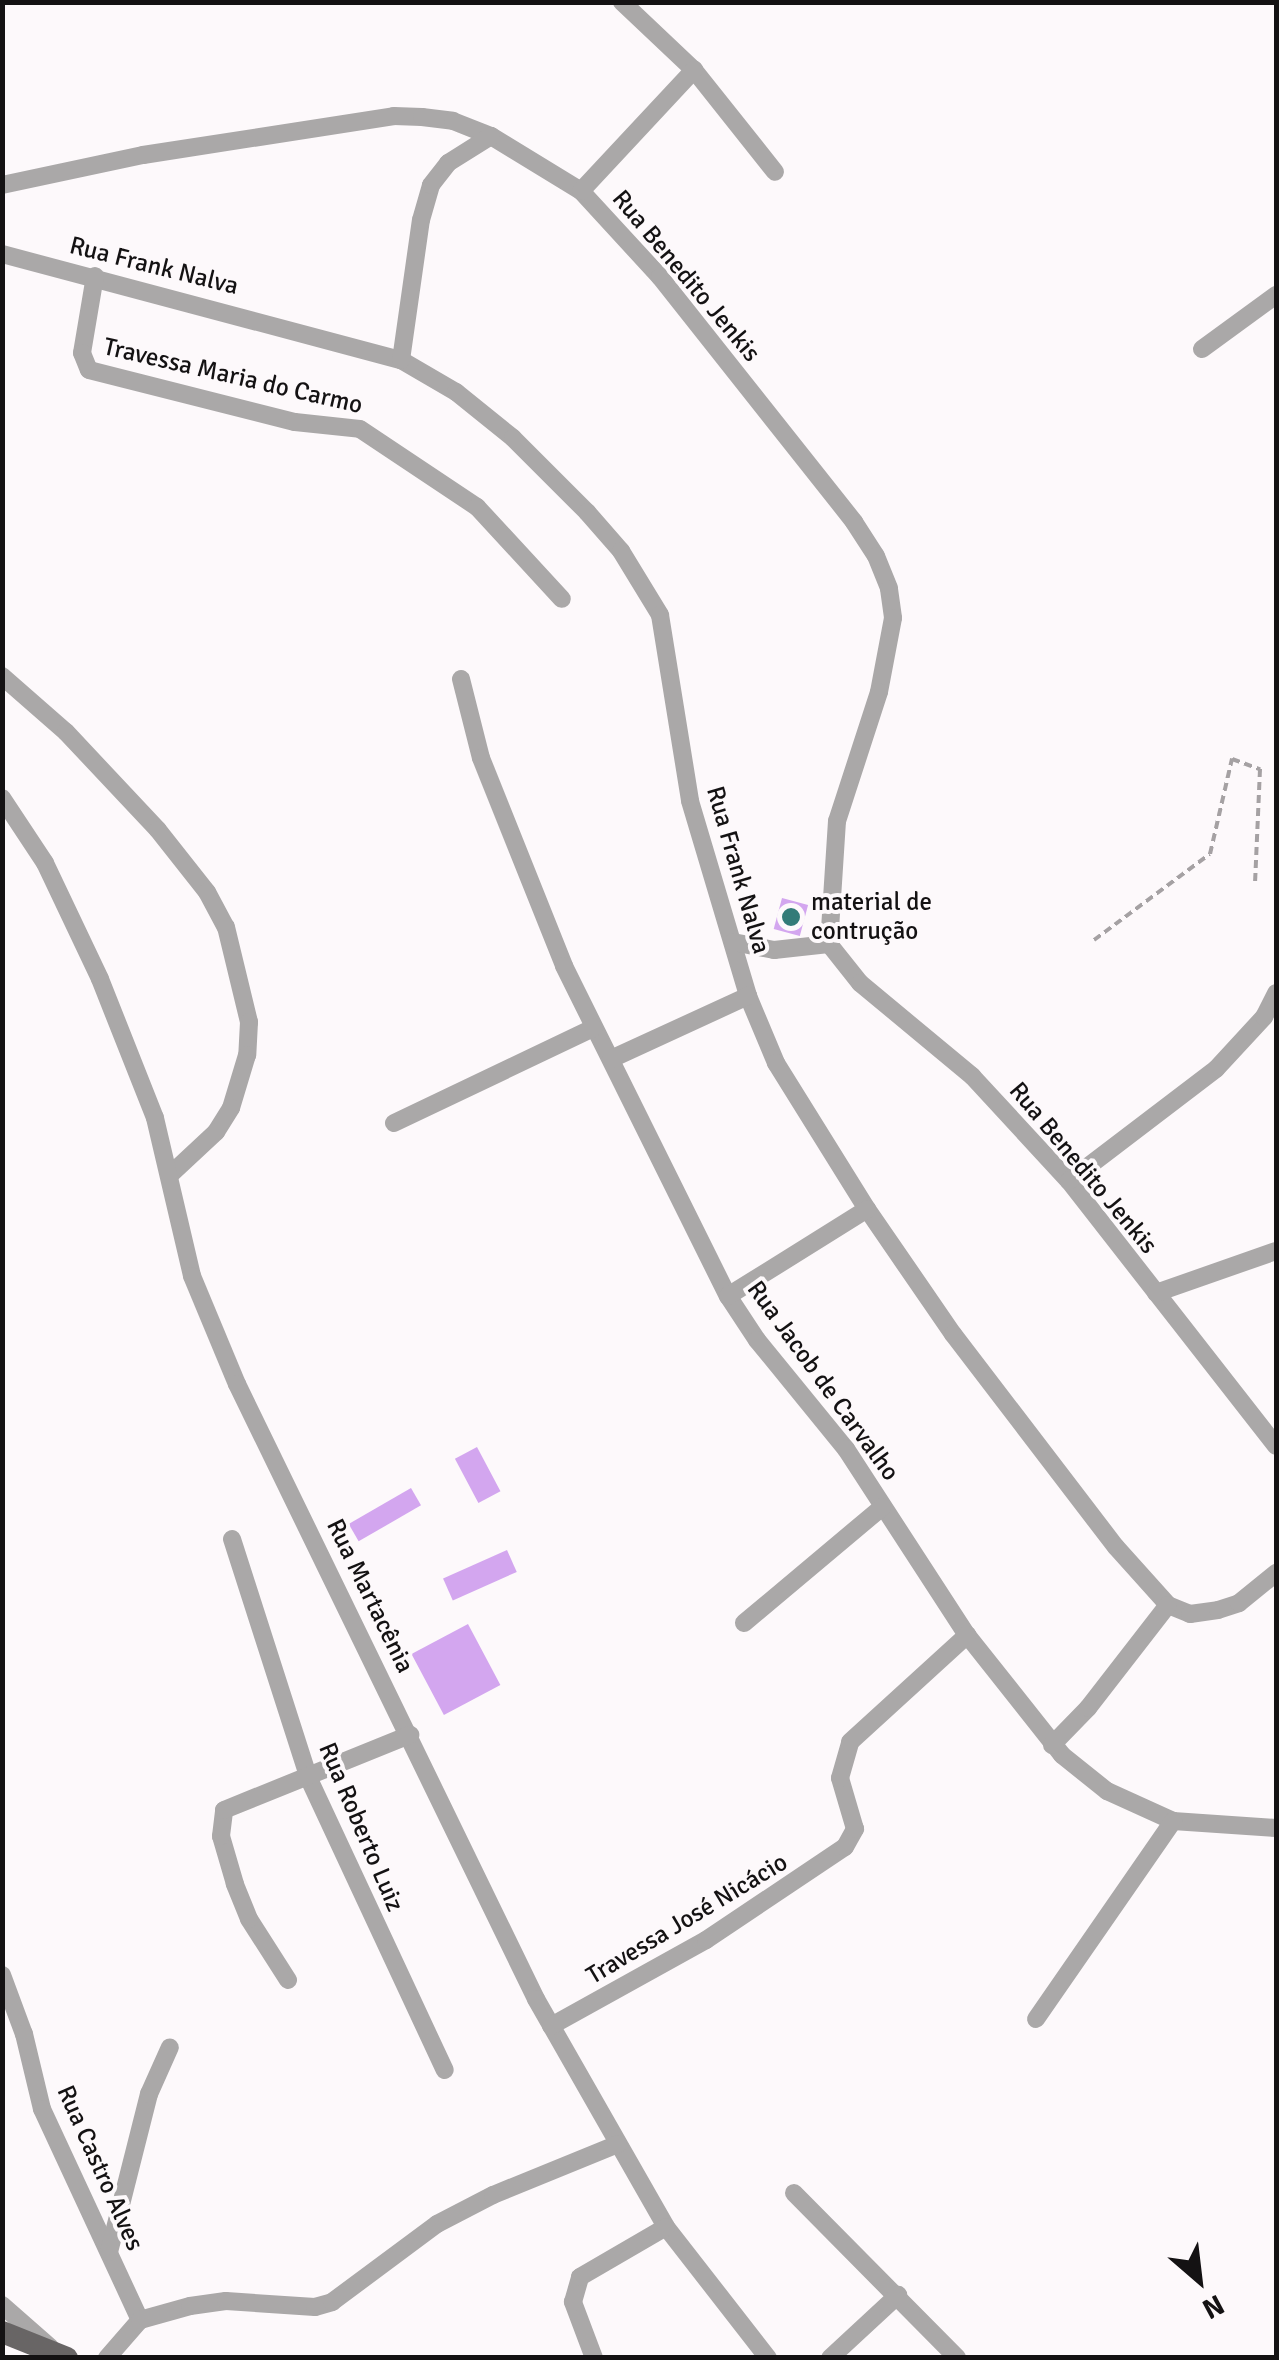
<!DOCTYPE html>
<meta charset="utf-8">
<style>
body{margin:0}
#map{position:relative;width:1279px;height:2360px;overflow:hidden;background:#fdf9fb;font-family:Signika,sans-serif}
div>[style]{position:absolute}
.building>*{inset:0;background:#d3a6ef;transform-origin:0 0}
.path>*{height:4px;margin-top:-2px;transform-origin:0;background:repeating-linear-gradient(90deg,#a5a1a3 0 8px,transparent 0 13px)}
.minor>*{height:18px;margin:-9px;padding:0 9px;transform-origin:9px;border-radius:9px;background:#aaa8a8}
.major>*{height:22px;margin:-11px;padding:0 11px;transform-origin:11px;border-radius:11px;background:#686565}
.dots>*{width:28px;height:28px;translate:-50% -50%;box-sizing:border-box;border:5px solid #fdf9fb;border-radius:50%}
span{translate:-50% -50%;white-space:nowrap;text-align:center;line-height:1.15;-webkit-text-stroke:8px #fdf9fb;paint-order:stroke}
.street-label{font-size:25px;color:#141213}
.poi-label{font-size:25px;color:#141213}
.left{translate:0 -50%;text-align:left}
.frame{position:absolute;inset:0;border:5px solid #141213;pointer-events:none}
.north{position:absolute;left:1149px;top:2230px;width:100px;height:100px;-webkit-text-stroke:8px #fdf9fb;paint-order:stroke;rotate:152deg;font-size:28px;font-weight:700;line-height:40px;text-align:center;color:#141213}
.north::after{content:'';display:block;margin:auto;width:35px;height:45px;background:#141213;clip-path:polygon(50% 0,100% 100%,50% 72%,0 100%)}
</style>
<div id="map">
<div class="building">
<i style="left:782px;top:898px;width:27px;height:32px;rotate:15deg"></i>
<i style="left:477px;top:1447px;width:50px;height:25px;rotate:62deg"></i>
<i style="left:411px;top:1488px;width:20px;height:72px;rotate:60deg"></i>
<i style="left:507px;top:1550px;width:24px;height:70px;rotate:66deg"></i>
<i style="left:468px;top:1624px;width:69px;height:64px;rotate:62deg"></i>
</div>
<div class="path">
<i style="left:1094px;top:940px;width:144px;rotate:-36.6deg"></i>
<i style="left:1210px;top:854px;width:98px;rotate:-77deg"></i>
<i style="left:1232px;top:759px;width:30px;rotate:20deg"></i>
<i style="left:1260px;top:769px;width:116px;rotate:92.5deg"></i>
</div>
<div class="minor">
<i style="left:622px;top:2px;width:99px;rotate:43.4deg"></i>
<i style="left:694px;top:70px;width:130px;rotate:51.5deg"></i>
<i style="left:2px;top:185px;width:144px;rotate:-12deg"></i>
<i style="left:143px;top:155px;width:254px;rotate:-8.8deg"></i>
<i style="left:394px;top:116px;width:28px;rotate:2deg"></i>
<i style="left:422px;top:117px;width:31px;rotate:7deg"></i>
<i style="left:453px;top:121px;width:41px;rotate:21.5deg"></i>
<i style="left:491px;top:136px;width:105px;rotate:31.4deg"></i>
<i style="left:581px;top:191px;width:117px;rotate:47.4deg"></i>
<i style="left:660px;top:277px;width:313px;rotate:51.6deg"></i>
<i style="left:854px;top:522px;width:40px;rotate:57.1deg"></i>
<i style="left:876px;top:556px;width:35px;rotate:68deg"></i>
<i style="left:889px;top:589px;width:29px;rotate:82deg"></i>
<i style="left:893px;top:618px;width:75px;rotate:100.7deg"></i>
<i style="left:879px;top:692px;width:136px;rotate:108deg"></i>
<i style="left:837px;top:821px;width:123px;rotate:93.7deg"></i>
<i style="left:829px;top:944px;width:50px;rotate:51.5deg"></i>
<i style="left:860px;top:983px;width:146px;rotate:39.7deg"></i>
<i style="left:972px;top:1076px;width:143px;rotate:47.3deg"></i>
<i style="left:1069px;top:1181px;width:336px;rotate:52deg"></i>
<i style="left:581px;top:191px;width:166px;rotate:-47deg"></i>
<i style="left:2px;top:254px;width:413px;rotate:14.9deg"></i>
<i style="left:401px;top:360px;width:64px;rotate:30.2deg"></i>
<i style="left:456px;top:392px;width:73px;rotate:38.9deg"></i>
<i style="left:513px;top:438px;width:105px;rotate:45deg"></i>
<i style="left:587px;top:512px;width:52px;rotate:48.9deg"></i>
<i style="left:621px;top:551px;width:75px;rotate:58.6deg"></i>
<i style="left:660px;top:615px;width:188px;rotate:80.8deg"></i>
<i style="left:690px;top:801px;width:203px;rotate:73.4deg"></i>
<i style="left:748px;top:996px;width:73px;rotate:67.3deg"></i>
<i style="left:776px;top:1063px;width:172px;rotate:58.1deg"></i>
<i style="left:867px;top:1209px;width:152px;rotate:55.5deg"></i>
<i style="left:953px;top:1334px;width:268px;rotate:52.6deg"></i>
<i style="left:1116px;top:1547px;width:78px;rotate:48.1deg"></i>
<i style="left:1168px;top:1605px;width:24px;rotate:22deg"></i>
<i style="left:1190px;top:1614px;width:28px;rotate:-8deg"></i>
<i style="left:1218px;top:1610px;width:22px;rotate:-18deg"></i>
<i style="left:1239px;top:1603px;width:48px;rotate:-39deg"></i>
<i style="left:95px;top:276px;width:78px;rotate:99.6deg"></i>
<i style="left:82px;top:353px;width:18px;rotate:68deg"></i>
<i style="left:89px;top:370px;width:212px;rotate:14.2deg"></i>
<i style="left:295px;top:422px;width:65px;rotate:6.1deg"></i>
<i style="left:360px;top:429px;width:141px;rotate:33.7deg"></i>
<i style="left:477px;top:507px;width:125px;rotate:47.3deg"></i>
<i style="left:1202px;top:349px;width:92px;rotate:-36.1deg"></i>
<i style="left:401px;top:360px;width:141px;rotate:-81.9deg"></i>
<i style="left:421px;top:220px;width:36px;rotate:-74deg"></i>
<i style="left:431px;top:185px;width:28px;rotate:-52deg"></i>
<i style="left:448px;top:163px;width:51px;rotate:-32.1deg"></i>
<i style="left:2px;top:676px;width:85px;rotate:41.2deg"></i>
<i style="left:66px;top:732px;width:134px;rotate:46.8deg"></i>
<i style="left:158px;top:830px;width:79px;rotate:51.7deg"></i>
<i style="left:207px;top:892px;width:40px;rotate:62deg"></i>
<i style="left:226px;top:927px;width:98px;rotate:76.4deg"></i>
<i style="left:249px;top:1022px;width:33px;rotate:93deg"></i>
<i style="left:247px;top:1055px;width:55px;rotate:106.8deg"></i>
<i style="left:231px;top:1108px;width:28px;rotate:122deg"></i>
<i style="left:216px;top:1132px;width:62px;rotate:137deg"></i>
<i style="left:461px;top:679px;width:81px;rotate:75.8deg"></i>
<i style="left:481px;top:758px;width:224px;rotate:68.2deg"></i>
<i style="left:564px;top:966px;width:369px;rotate:63.6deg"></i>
<i style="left:728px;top:1296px;width:53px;rotate:56.6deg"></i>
<i style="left:757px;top:1340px;width:141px;rotate:50.8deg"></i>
<i style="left:846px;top:1449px;width:222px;rotate:57deg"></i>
<i style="left:967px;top:1635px;width:153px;rotate:51.6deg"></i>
<i style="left:1062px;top:1755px;width:58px;rotate:38.7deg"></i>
<i style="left:1107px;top:1791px;width:72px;rotate:24.4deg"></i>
<i style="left:1173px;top:1821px;width:103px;rotate:3.9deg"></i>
<i style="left:2px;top:798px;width:78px;rotate:56.5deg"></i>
<i style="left:45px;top:863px;width:128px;rotate:64.6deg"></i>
<i style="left:100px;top:979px;width:149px;rotate:68.4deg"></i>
<i style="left:155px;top:1118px;width:162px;rotate:76.8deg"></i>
<i style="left:192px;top:1276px;width:117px;rotate:67.4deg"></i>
<i style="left:237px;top:1384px;width:684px;rotate:64.07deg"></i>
<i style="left:536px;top:1999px;width:262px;rotate:60.3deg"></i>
<i style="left:666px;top:2227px;width:166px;rotate:52.1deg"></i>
<i style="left:733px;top:942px;width:42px;rotate:11deg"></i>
<i style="left:774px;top:950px;width:55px;rotate:-6.2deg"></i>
<i style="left:611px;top:1059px;width:151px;rotate:-24.7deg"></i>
<i style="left:394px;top:1123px;width:221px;rotate:-25.5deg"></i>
<i style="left:1069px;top:1181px;width:185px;rotate:-37.3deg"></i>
<i style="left:1216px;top:1069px;width:71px;rotate:-47.3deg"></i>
<i style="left:1264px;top:1017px;width:27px;rotate:-63deg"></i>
<i style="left:1156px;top:1293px;width:127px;rotate:-19.3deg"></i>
<i style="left:728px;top:1296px;width:164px;rotate:-32deg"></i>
<i style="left:232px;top:1539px;width:252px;rotate:72.2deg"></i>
<i style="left:309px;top:1779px;width:321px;rotate:65deg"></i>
<i style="left:744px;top:1623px;width:180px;rotate:-40deg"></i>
<i style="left:1052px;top:1745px;width:52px;rotate:-45.8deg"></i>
<i style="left:1088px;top:1708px;width:130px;rotate:-52.2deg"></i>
<i style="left:2px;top:1975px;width:63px;rotate:69.6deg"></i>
<i style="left:24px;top:2034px;width:77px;rotate:76.5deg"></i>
<i style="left:42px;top:2109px;width:233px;rotate:65.1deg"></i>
<i style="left:288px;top:1980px;width:72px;rotate:-122.6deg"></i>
<i style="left:249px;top:1919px;width:38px;rotate:-112deg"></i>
<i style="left:235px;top:1884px;width:50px;rotate:-106.3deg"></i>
<i style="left:221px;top:1836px;width:26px;rotate:-83deg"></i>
<i style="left:224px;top:1810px;width:201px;rotate:-22deg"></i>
<i style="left:1036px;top:2019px;width:241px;rotate:-55.3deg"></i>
<i style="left:551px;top:2026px;width:177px;rotate:-29deg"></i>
<i style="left:706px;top:1940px;width:167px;rotate:-33.8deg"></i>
<i style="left:845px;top:1847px;width:21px;rotate:-61deg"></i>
<i style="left:855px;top:1829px;width:53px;rotate:-106.4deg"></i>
<i style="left:840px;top:1778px;width:37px;rotate:-74deg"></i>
<i style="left:850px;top:1742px;width:159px;rotate:-42.4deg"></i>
<i style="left:794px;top:2193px;width:232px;rotate:45.3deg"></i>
<i style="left:109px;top:2252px;width:163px;rotate:-75.8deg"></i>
<i style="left:149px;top:2094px;width:51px;rotate:-65.9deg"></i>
<i style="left:2px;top:2305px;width:64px;rotate:41.2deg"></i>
<i style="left:107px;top:2358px;width:50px;rotate:-49deg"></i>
<i style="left:140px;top:2320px;width:52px;rotate:-15.6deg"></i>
<i style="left:190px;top:2306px;width:36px;rotate:-8deg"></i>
<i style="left:226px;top:2301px;width:89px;rotate:3.9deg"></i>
<i style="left:315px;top:2307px;width:18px;rotate:-16deg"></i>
<i style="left:332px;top:2302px;width:131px;rotate:-36.6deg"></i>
<i style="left:437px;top:2224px;width:63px;rotate:-27.4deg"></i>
<i style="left:493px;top:2195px;width:135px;rotate:-22.2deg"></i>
<i style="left:594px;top:2358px;width:60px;rotate:-110.6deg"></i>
<i style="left:573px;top:2302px;width:26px;rotate:-74deg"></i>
<i style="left:580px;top:2277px;width:99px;rotate:-30.2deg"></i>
<i style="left:830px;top:2358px;width:93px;rotate:-42.8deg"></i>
</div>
<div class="major">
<i style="left:2px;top:2332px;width:70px;rotate:21.8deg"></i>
</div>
<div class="dots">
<i style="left:791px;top:917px;background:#337b78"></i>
</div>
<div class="street-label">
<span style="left:154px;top:266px;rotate:14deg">Rua Frank Nalva</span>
<span style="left:686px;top:276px;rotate:50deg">Rua Benedito Jenkis</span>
<span style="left:233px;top:376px;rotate:13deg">Travessa Maria do Carmo</span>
<span style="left:738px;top:870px;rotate:74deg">Rua Frank Nalva</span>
<span style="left:1083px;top:1168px;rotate:50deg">Rua Benedito Jenkis</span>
<span style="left:823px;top:1381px;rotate:54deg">Rua Jacob de Carvalho</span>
<span style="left:370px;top:1596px;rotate:64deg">Rua Martacênia</span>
<span style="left:361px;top:1827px;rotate:67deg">Rua Roberto Luiz</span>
<span style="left:687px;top:1919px;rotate:-31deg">Travessa José Nicácio</span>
<span style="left:100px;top:2168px;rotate:66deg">Rua Castro Alves</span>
</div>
<div class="poi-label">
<span class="left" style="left:811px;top:917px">material de<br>contrução</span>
</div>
<div class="frame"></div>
<div class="north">N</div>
</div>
